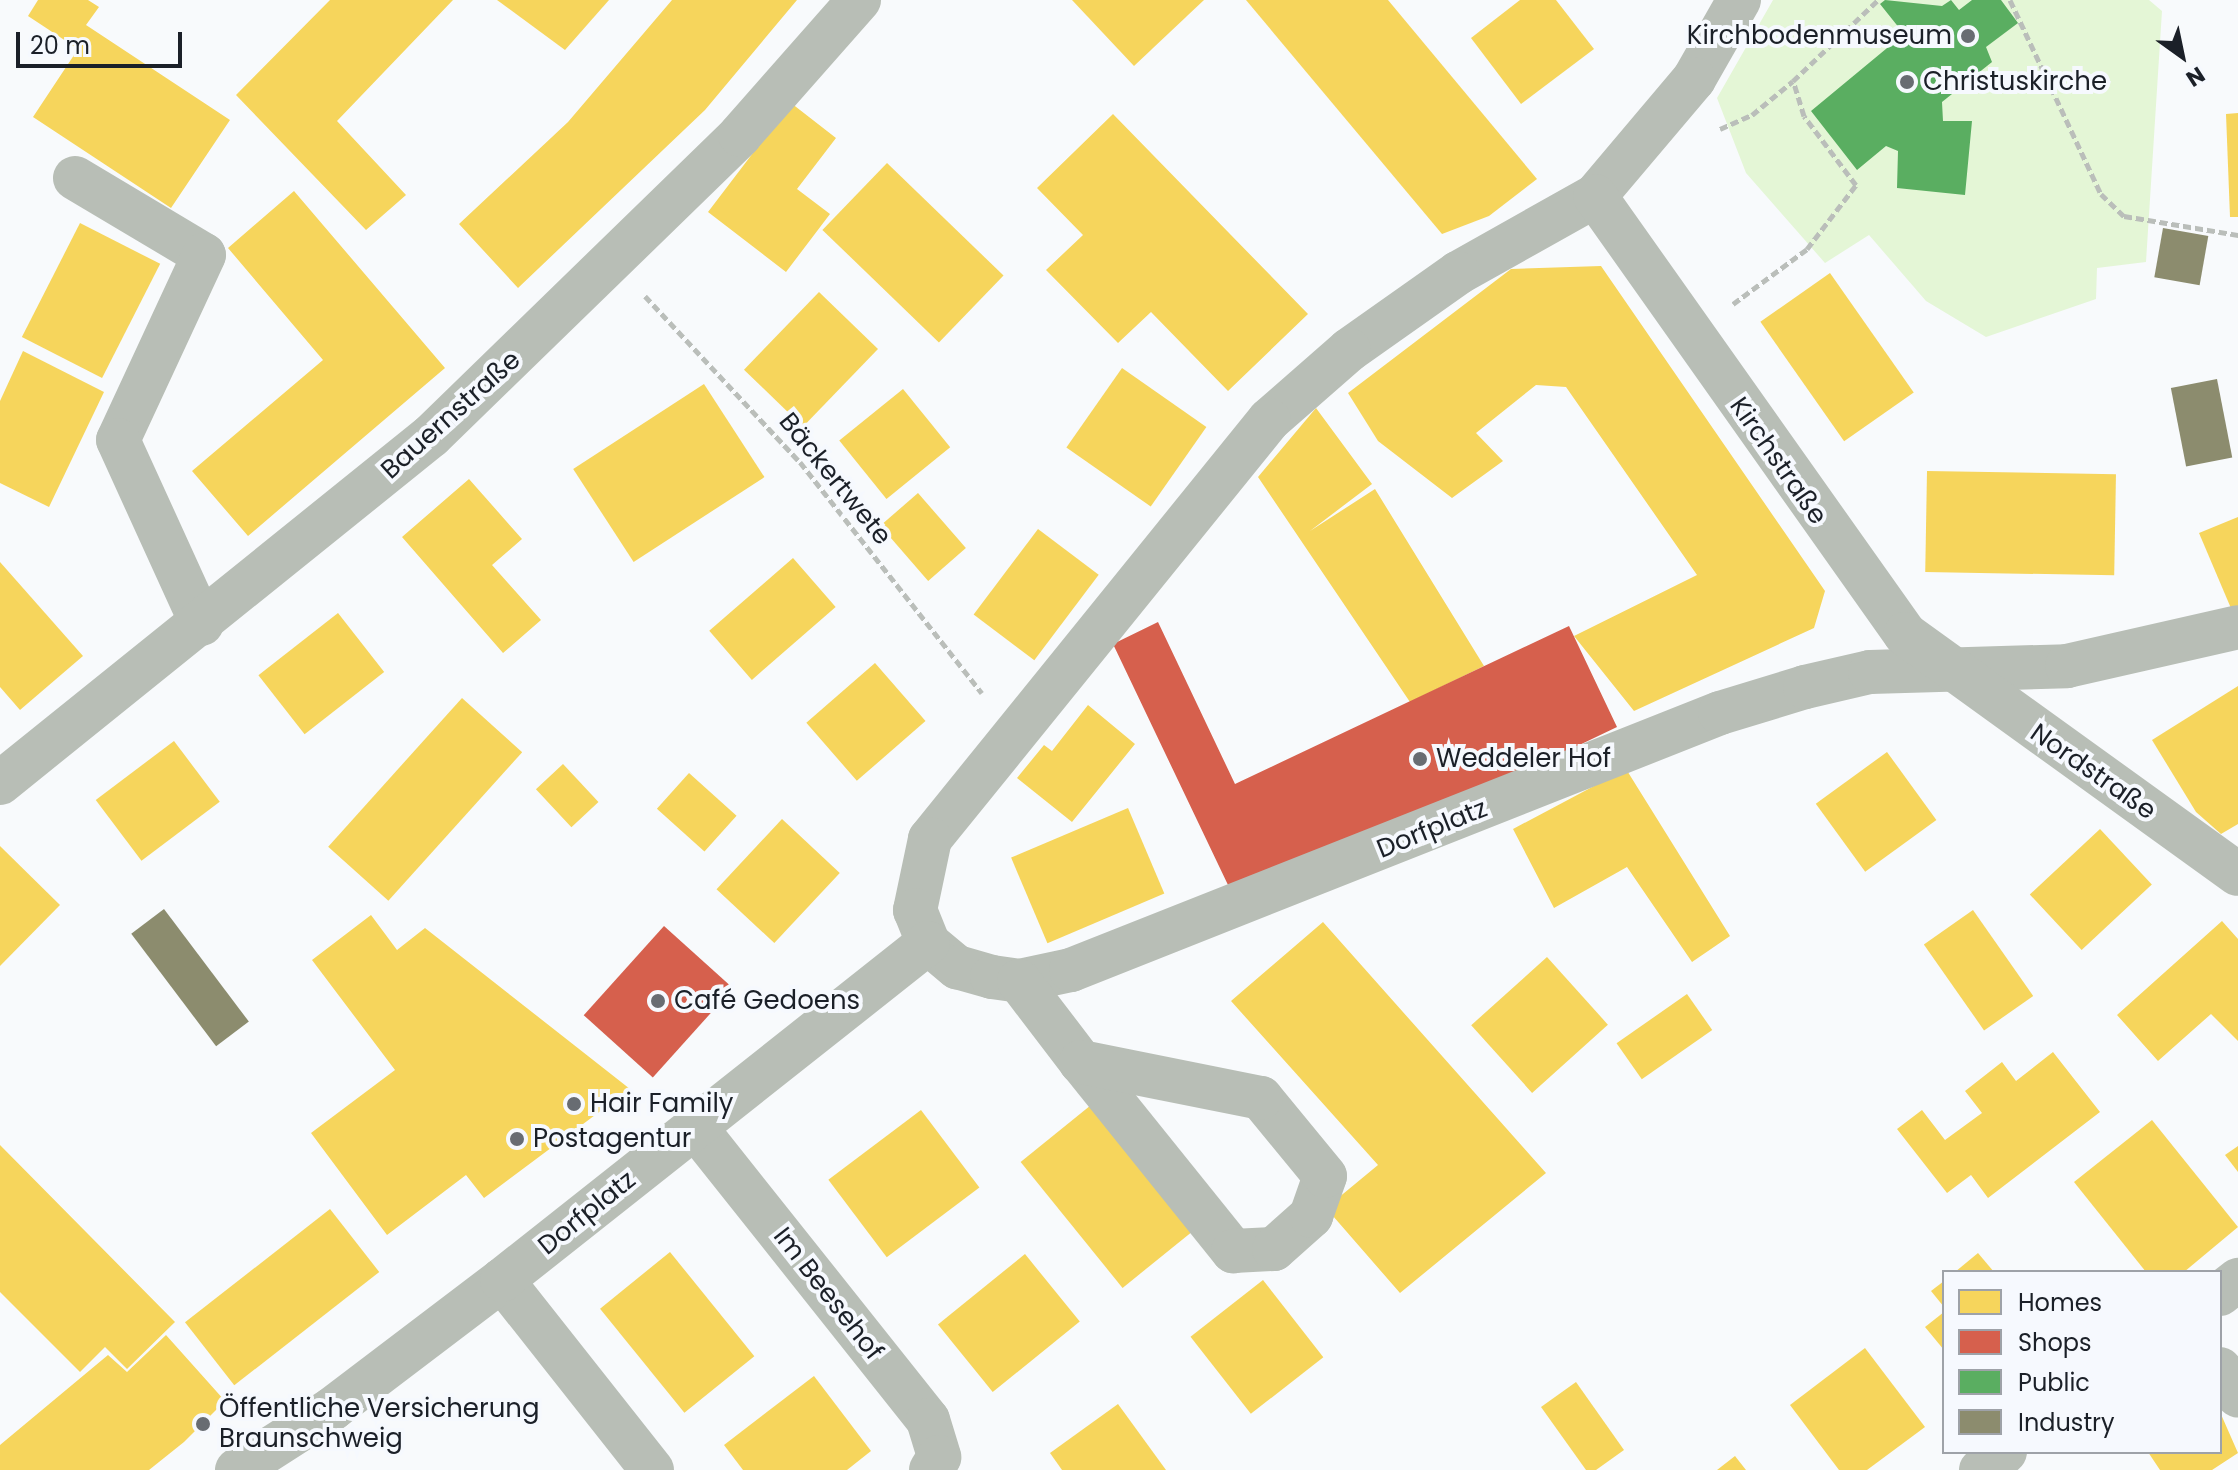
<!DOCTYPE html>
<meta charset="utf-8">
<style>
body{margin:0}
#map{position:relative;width:2238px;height:1470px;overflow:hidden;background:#f8fafc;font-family:Poppins,sans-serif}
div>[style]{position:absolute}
.green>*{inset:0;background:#e4f6d6}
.homes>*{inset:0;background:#f6d55c;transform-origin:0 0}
.shops>*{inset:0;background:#d6604d;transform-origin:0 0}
.public>*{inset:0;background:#5aae61}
.industry>*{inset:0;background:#8c8c6e;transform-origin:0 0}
.path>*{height:5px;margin-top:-2.5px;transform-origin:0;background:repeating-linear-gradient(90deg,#babeba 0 8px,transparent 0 12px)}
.minor>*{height:44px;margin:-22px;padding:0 22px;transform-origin:22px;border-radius:22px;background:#b8beb6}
.dots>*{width:22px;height:22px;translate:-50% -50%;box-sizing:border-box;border:4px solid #f6f9fe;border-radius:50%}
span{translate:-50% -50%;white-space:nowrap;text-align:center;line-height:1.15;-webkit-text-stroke:8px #f6f9fe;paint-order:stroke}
.poi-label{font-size:26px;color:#1b2028}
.right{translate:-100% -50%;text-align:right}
.left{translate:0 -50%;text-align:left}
.street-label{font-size:26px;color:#1b2028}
.legend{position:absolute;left:1942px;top:1270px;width:280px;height:184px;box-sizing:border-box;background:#f6f9fe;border:2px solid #9ea2a8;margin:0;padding:10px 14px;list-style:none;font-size:24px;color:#1b2028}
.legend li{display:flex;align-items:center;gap:16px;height:40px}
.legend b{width:40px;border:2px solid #9ea2a8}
.north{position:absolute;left:2142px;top:16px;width:80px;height:80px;-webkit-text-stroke:6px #f6f9fe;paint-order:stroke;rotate:147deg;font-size:22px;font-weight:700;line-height:32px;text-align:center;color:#1b2028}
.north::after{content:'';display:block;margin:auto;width:28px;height:36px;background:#1b2028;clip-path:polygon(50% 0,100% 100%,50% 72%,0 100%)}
.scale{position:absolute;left:16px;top:32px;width:166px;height:36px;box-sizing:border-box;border:4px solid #1b2028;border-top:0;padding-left:10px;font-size:24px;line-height:28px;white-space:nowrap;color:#1b2028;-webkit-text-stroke:6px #f6f9fe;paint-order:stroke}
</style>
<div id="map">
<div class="green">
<i style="clip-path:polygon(1773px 0,2149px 0,2162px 11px,2146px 262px,2097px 268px,2096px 299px,1986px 337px,1926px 301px,1869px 235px,1825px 263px,1746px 173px,1717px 98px)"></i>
</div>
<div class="homes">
<i style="clip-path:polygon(38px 0,88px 0,99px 7px,86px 25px,230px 120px,171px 208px,33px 117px,78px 49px,28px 16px)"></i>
<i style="clip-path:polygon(330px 0,453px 0,337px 121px,406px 195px,366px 230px,236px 95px)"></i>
<i style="clip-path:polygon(497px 0,609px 0,565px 50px)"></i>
<i style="clip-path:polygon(672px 0,797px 0,705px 110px,518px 288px,459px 224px,568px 122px)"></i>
<i style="clip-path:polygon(1072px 0,1204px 0,1134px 66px)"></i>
<i style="clip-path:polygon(1246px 0,1388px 0,1537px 179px,1489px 216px,1442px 234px)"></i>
<i style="clip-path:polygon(1520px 0,1556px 0,1594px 49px,1521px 104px,1471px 38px)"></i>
<i style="clip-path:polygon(791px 103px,836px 138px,797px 189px,830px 214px,786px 272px,708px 212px)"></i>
<i style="clip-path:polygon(2238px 113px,2238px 217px,2230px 217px,2226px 114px)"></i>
<i style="clip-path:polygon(1113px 114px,1308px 314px,1228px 391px,1151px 312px,1118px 343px,1046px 270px,1083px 235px,1037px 188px)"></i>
<i style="left:887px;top:163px;width:162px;height:93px;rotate:44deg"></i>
<i style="clip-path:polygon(294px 191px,445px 368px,248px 536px,192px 471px,323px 360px,228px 248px)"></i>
<i style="left:80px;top:223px;width:90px;height:128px;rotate:27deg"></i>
<i style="clip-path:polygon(1601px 266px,1825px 591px,1814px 628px,1634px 711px,1574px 636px,1697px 575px,1566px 387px,1536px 385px,1476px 433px,1503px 461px,1452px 498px,1378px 441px,1348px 393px,1511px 269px)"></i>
<i style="left:1830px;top:273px;width:146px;height:85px;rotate:55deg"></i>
<i style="left:819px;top:292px;width:82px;height:108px;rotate:44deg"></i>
<i style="clip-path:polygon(23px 351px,104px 392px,49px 507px,0 483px,0 401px)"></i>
<i style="left:1122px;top:368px;width:103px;height:97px;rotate:35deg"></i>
<i style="left:704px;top:384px;width:111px;height:156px;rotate:57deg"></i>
<i style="left:903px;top:389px;width:75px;height:82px;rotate:51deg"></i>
<i style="clip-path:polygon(1316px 408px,1372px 484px,1310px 531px,1375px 489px,1484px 666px,1410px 702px,1258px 477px)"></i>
<i style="left:1927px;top:471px;width:189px;height:101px;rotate:1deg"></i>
<i style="clip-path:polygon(469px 479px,522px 539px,492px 565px,541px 620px,503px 653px,402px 537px)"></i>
<i style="left:918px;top:493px;width:73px;height:50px;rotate:49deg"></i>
<i style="clip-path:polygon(2238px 517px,2238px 611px,2233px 613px,2199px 533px)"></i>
<i style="left:1038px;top:529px;width:76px;height:107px;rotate:37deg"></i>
<i style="left:793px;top:558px;width:65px;height:111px;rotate:49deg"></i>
<i style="clip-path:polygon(0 562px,83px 656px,20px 710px,0 687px)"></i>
<i style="left:338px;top:613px;width:75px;height:101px;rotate:52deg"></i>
<i style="left:875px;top:663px;width:77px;height:91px;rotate:49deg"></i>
<i style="clip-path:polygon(2238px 686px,2238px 824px,2221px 834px,2196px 812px,2152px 740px)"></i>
<i style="left:462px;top:698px;width:81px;height:200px;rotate:42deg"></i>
<i style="clip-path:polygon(1088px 705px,1135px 744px,1072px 822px,1017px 778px,1044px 745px,1052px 751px)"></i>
<i style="left:174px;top:741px;width:76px;height:98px;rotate:53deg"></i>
<i style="left:1887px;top:752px;width:84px;height:88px;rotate:54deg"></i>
<i style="left:563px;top:764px;width:52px;height:37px;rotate:47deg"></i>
<i style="clip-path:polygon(1626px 769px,1730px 936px,1692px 962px,1627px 867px,1554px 908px,1513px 829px)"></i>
<i style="left:689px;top:773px;width:64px;height:48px;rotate:42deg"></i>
<i style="left:1128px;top:808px;width:93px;height:127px;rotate:67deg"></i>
<i style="left:782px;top:819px;width:79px;height:96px;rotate:43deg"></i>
<i style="left:2100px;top:829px;width:76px;height:96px;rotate:47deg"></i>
<i style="clip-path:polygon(0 846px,60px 905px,0 966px)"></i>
<i style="left:1973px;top:910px;width:105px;height:60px;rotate:55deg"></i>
<i style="clip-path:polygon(371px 915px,397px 950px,425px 928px,630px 1089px,484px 1198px,466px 1175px,387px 1235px,311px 1133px,395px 1070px,312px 960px)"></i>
<i style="clip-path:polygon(2222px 921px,2238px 939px,2238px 1041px,2211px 1014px,2158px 1061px,2117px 1015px)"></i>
<i style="clip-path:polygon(1323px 922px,1546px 1173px,1400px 1293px,1326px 1208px,1378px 1165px,1231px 1001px)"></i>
<i style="left:1547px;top:957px;width:91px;height:102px;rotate:48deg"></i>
<i style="left:1687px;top:994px;width:44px;height:86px;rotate:55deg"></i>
<i style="clip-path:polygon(2053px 1052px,2100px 1112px,1988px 1198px,1971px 1175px,1947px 1193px,1897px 1129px,1922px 1110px,1945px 1140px,1982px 1113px,1965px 1091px,2002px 1062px,2016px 1081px)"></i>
<i style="left:1096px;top:1101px;width:162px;height:97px;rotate:51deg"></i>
<i style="left:921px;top:1110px;width:97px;height:116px;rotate:53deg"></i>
<i style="clip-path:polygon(2152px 1120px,2238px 1227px,2184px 1272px,2146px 1272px,2074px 1182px)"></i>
<i style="clip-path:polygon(0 1145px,175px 1322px,127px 1369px,105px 1347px,80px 1372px,0 1292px)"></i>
<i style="clip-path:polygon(2238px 1146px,2238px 1172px,2225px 1155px)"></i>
<i style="left:330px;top:1209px;width:80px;height:184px;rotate:52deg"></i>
<i style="left:670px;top:1252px;width:134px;height:90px;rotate:51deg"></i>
<i style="clip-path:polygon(1978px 1253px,1994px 1272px,1955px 1272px)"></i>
<i style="left:1025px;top:1254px;width:87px;height:112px;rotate:51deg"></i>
<i style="left:1263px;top:1280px;width:98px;height:92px;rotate:52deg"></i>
<i style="clip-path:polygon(1944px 1281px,1944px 1307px,1931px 1291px)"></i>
<i style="clip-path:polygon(1944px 1312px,1944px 1350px,1925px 1327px)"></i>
<i style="clip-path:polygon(166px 1335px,225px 1401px,184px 1442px,149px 1470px,0 1470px,0 1445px,108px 1355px,127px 1372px)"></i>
<i style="clip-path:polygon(1865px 1348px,1925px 1427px,1867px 1470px,1839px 1470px,1790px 1405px)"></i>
<i style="clip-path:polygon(814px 1376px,871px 1451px,847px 1470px,743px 1470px,724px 1445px)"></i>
<i style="clip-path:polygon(1576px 1382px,1624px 1450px,1596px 1470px,1586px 1470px,1541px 1407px)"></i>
<i style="clip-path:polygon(1118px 1404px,1166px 1470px,1062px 1470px,1050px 1453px)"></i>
<i style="clip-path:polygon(2220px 1412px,2238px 1453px,2212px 1470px,2160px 1470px,2148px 1452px,2220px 1452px)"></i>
<i style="clip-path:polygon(1735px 1456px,1746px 1470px,1717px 1470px)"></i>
</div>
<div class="shops">
<i style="clip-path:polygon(1158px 622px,1235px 784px,1569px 626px,1617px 727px,1239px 908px,1113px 644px)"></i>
<i style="left:664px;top:926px;width:93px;height:120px;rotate:42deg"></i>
</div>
<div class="public">
<i style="clip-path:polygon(1885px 0,1942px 6px,1951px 0,1959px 10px,1972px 0,2001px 0,2018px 23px,1986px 47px,1992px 62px,1942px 102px,1943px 121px,1972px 121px,1965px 195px,1897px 188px,1898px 151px,1886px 146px,1857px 170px,1811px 111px,1904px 34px,1880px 4px)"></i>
</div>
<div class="industry">
<i style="left:2163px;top:228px;width:46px;height:50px;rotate:10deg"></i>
<i style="left:2217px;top:379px;width:80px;height:47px;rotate:79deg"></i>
<i style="left:164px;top:909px;width:141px;height:41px;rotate:53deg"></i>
</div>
<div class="path">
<i style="left:2010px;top:0;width:214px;rotate:64.9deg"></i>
<i style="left:2101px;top:194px;width:32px;rotate:44deg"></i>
<i style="left:2124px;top:216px;width:116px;rotate:9.5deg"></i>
<i style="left:1720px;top:129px;width:35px;rotate:-24deg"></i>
<i style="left:1752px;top:115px;width:53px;rotate:-39.7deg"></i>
<i style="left:645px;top:296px;width:227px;rotate:47deg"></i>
<i style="left:800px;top:462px;width:294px;rotate:51.8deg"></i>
<i style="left:1733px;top:304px;width:92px;rotate:-36.6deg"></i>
<i style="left:1807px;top:249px;width:81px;rotate:-52.6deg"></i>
<i style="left:1856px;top:185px;width:86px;rotate:-127deg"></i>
<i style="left:1804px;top:116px;width:37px;rotate:-107deg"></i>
<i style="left:1793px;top:81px;width:117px;rotate:-43.6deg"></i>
</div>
<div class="minor">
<i style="left:1739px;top:0;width:91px;rotate:119.7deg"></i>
<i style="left:1694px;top:79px;width:153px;rotate:130.2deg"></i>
<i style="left:1595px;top:196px;width:157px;rotate:150.7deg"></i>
<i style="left:1458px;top:273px;width:133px;rotate:144.8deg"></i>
<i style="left:1349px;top:350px;width:106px;rotate:138.8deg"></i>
<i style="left:1269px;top:420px;width:539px;rotate:128.98deg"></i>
<i style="left:930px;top:839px;width:73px;rotate:101.9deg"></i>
<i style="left:915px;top:910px;width:35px;rotate:68deg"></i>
<i style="left:928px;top:943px;width:38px;rotate:40deg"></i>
<i style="left:957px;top:967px;width:36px;rotate:16deg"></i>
<i style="left:992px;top:977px;width:27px;rotate:8deg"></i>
<i style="left:1019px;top:981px;width:53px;rotate:-11.9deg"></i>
<i style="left:1071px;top:970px;width:698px;rotate:-21.6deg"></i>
<i style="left:1720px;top:713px;width:89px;rotate:-17deg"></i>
<i style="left:1805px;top:687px;width:67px;rotate:-13deg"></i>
<i style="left:1870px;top:672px;width:197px;rotate:-1.7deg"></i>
<i style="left:2067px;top:666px;width:175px;rotate:-12.8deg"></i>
<i style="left:75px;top:178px;width:150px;rotate:30.8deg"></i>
<i style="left:204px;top:255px;width:204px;rotate:114.9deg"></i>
<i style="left:118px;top:440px;width:202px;rotate:65.5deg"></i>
<i style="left:1595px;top:196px;width:537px;rotate:54.71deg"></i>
<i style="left:1905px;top:634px;width:410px;rotate:35.8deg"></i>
<i style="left:0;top:783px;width:553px;rotate:-38.84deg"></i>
<i style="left:431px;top:436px;width:431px;rotate:-44.2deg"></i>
<i style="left:740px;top:135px;width:180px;rotate:-48.6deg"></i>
<i style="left:1019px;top:981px;width:102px;rotate:52.6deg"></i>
<i style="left:1081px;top:1062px;width:243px;rotate:51.2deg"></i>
<i style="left:1233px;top:1251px;width:41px;rotate:-2.8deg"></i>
<i style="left:1274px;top:1249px;width:50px;rotate:-41.7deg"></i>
<i style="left:1311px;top:1216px;width:42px;rotate:-70.7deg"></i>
<i style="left:1325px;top:1176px;width:101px;rotate:-129.4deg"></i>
<i style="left:1261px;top:1098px;width:184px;rotate:-168.7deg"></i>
<i style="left:695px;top:1127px;width:374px;rotate:51.5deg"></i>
<i style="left:928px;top:1420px;width:39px;rotate:73deg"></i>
<i style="left:939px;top:1457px;width:15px;rotate:122deg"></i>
<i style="left:502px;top:1280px;width:242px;rotate:51.7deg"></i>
<i style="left:2220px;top:1294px;width:23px;rotate:-38deg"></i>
<i style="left:2220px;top:1369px;width:32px;rotate:56deg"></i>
<i style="left:237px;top:1470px;width:113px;rotate:-32.7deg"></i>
<i style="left:332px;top:1409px;width:213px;rotate:-37.2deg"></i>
<i style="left:502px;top:1280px;width:543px;rotate:-38.35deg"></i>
<i style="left:1981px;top:1470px;width:30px;rotate:-37deg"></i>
</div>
<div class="dots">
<i style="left:1968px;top:36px;background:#686c72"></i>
<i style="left:1907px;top:82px;background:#686c72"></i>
<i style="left:1420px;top:759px;background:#686c72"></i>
<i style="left:658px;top:1001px;background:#686c72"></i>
<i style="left:574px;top:1104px;background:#686c72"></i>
<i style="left:517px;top:1139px;background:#686c72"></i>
<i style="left:203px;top:1424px;background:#686c72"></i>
</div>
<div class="poi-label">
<span class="right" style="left:1952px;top:36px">Kirchbodenmuseum</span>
<span class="left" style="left:1923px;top:82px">Christuskirche</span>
<span class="left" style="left:1436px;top:759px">Weddeler Hof</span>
<span class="left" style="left:674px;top:1001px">Café Gedoens</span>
<span class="left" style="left:590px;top:1104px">Hair Family</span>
<span class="left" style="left:533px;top:1139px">Postagentur</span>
<span class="left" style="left:219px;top:1424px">Öffentliche Versicherung<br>Braunschweig</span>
</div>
<div class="street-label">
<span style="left:451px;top:415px;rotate:-42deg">Bauernstraße</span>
<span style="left:1778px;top:461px;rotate:55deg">Kirchstraße</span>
<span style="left:835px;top:479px;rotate:51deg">Bäckertwete</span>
<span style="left:2093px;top:772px;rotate:35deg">Nordstraße</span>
<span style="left:1432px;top:829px;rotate:-22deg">Dorfplatz</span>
<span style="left:587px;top:1213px;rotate:-39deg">Dorfplatz</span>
<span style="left:828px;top:1294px;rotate:52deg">Im Beesehof</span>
</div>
<ul class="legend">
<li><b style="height:22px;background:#f6d55c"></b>Homes</li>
<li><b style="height:22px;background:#d6604d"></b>Shops</li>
<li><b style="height:22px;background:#5aae61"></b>Public</li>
<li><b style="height:22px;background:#8c8c6e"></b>Industry</li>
</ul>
<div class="north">N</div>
<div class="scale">20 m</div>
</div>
